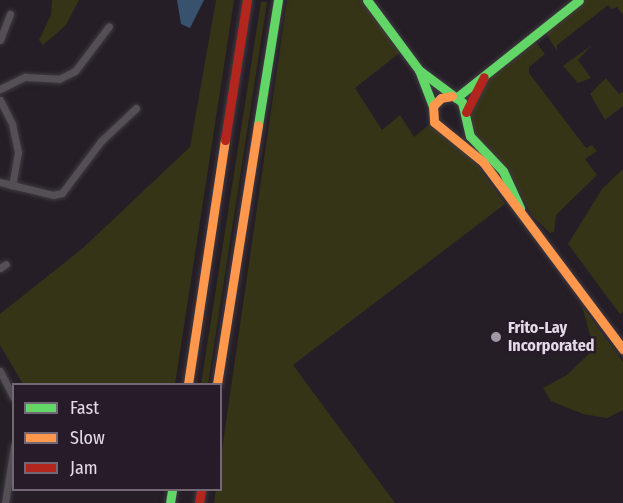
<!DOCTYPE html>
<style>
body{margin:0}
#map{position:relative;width:623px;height:503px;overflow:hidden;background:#251e26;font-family:"Fira Sans Condensed",sans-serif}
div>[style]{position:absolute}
.green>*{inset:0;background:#353416}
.water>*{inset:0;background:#38526e}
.roads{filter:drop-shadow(0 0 2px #403a42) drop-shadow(0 0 2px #403a42)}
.street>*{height:7px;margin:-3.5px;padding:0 3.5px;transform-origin:3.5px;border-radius:3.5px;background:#544f55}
.fast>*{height:9px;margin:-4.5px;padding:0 4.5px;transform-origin:4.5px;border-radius:4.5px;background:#63d668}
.slow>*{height:9px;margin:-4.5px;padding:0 4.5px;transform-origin:4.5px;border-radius:4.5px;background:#ff974d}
.jam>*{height:9px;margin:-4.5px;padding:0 4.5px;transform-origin:4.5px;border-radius:4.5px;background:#b3261e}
.dots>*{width:16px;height:16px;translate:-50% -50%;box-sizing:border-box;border:3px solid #271b2a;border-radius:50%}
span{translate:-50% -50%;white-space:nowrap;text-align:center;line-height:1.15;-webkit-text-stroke:5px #271b2a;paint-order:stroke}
.poi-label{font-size:16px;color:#e2dae4;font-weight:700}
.left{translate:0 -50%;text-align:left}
.legend{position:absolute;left:12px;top:383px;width:210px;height:108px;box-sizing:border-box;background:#271b2a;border:2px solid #726774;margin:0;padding:8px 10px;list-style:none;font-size:18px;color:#e2dae4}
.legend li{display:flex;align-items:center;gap:12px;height:30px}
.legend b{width:30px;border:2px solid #726774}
</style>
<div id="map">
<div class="green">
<i style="clip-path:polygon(52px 0,79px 0,66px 25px,43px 45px,39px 40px,51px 15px)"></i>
<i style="clip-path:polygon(216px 0,234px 0,175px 384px,23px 384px,0 345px,0 314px,83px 248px,190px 147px)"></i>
<i style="clip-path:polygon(287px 0,363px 0,402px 51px,355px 88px,382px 130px,400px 115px,414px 137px,430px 124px,472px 157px,505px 204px,293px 365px,395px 503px,214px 503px,216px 490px,220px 490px,221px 457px)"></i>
<i style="clip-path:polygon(585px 0,623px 0,623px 15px,617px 7px,612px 9px,608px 5px,557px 45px,557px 51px,545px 32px)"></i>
<i style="clip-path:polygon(261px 2px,267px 2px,208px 384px,201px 384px)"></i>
<i style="clip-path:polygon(531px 42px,536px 42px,545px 54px,529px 67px,529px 73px,586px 148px,592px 145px,597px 151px,585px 159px,597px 175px,556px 215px,554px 232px,550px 233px,533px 217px,507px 170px,474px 135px,469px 118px,487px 79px)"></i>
<i style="clip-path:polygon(592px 45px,578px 60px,591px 78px,578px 83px,563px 66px)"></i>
<i style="clip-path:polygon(606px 78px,619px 94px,623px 92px,623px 106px,605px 120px,590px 94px)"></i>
<i style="clip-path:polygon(623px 169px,623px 312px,620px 314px,568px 244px,602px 189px)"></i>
<i style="clip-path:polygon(582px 306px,623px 362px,623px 410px,607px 418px,583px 414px,551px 401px,543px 388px,567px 375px,594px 349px)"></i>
</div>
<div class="water">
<i style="clip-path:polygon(177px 0,204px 0,190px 28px,181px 24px)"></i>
</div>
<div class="roads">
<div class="street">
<i style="left:0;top:40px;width:28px;rotate:-69deg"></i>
<i style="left:0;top:89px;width:28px;rotate:-26deg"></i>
<i style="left:25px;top:77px;width:34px;rotate:3deg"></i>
<i style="left:59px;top:79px;width:18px;rotate:-27deg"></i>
<i style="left:75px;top:71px;width:56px;rotate:-52.9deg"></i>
<i style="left:0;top:100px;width:27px;rotate:63deg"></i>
<i style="left:12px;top:124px;width:29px;rotate:78deg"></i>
<i style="left:18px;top:152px;width:34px;rotate:100deg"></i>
<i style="left:12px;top:185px;width:12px;rotate:-166deg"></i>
<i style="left:12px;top:185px;width:42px;rotate:13.7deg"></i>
<i style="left:53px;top:195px;width:9px;rotate:-13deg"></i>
<i style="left:62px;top:193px;width:65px;rotate:-53.1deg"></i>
<i style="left:101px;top:141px;width:48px;rotate:-43.3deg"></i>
<i style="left:0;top:268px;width:7px;rotate:-34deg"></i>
<i style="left:0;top:371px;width:30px;rotate:63deg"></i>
<i style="left:5px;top:503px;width:58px;rotate:-81deg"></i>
</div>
<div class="fast">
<i style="left:367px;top:0;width:87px;rotate:53.4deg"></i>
<i style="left:419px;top:70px;width:39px;rotate:69deg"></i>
<i style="left:419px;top:70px;width:54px;rotate:36.7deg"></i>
<i style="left:462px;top:102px;width:35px;rotate:77deg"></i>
<i style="left:470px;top:136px;width:48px;rotate:46.7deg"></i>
<i style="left:503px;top:171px;width:41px;rotate:65.3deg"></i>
<i style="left:456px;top:98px;width:157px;rotate:-38.5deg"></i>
<i style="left:258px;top:125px;width:127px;rotate:-80.9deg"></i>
<i style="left:170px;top:503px;width:13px;rotate:-81deg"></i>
</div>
<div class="slow">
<i style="left:452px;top:96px;width:11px;rotate:170deg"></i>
<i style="left:441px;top:98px;width:11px;rotate:135deg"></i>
<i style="left:433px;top:106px;width:16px;rotate:86deg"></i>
<i style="left:434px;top:122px;width:63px;rotate:39.2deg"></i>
<i style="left:483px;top:162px;width:234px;rotate:53.2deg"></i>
<i style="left:188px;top:384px;width:247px;rotate:-81.4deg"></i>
<i style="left:217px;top:384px;width:262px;rotate:-81deg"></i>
</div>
<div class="jam">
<i style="left:466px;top:112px;width:39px;rotate:-63deg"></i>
<i style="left:225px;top:140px;width:142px;rotate:-81.1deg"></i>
<i style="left:199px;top:503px;width:13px;rotate:-81deg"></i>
</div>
</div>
<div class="dots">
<i style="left:496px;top:337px;background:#a098a2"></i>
</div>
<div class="poi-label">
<span class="left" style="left:508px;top:337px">Frito-Lay<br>Incorporated</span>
</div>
<ul class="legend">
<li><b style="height:8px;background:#63d668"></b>Fast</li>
<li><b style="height:8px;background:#ff974d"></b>Slow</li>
<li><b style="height:8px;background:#b3261e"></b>Jam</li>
</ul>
</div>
